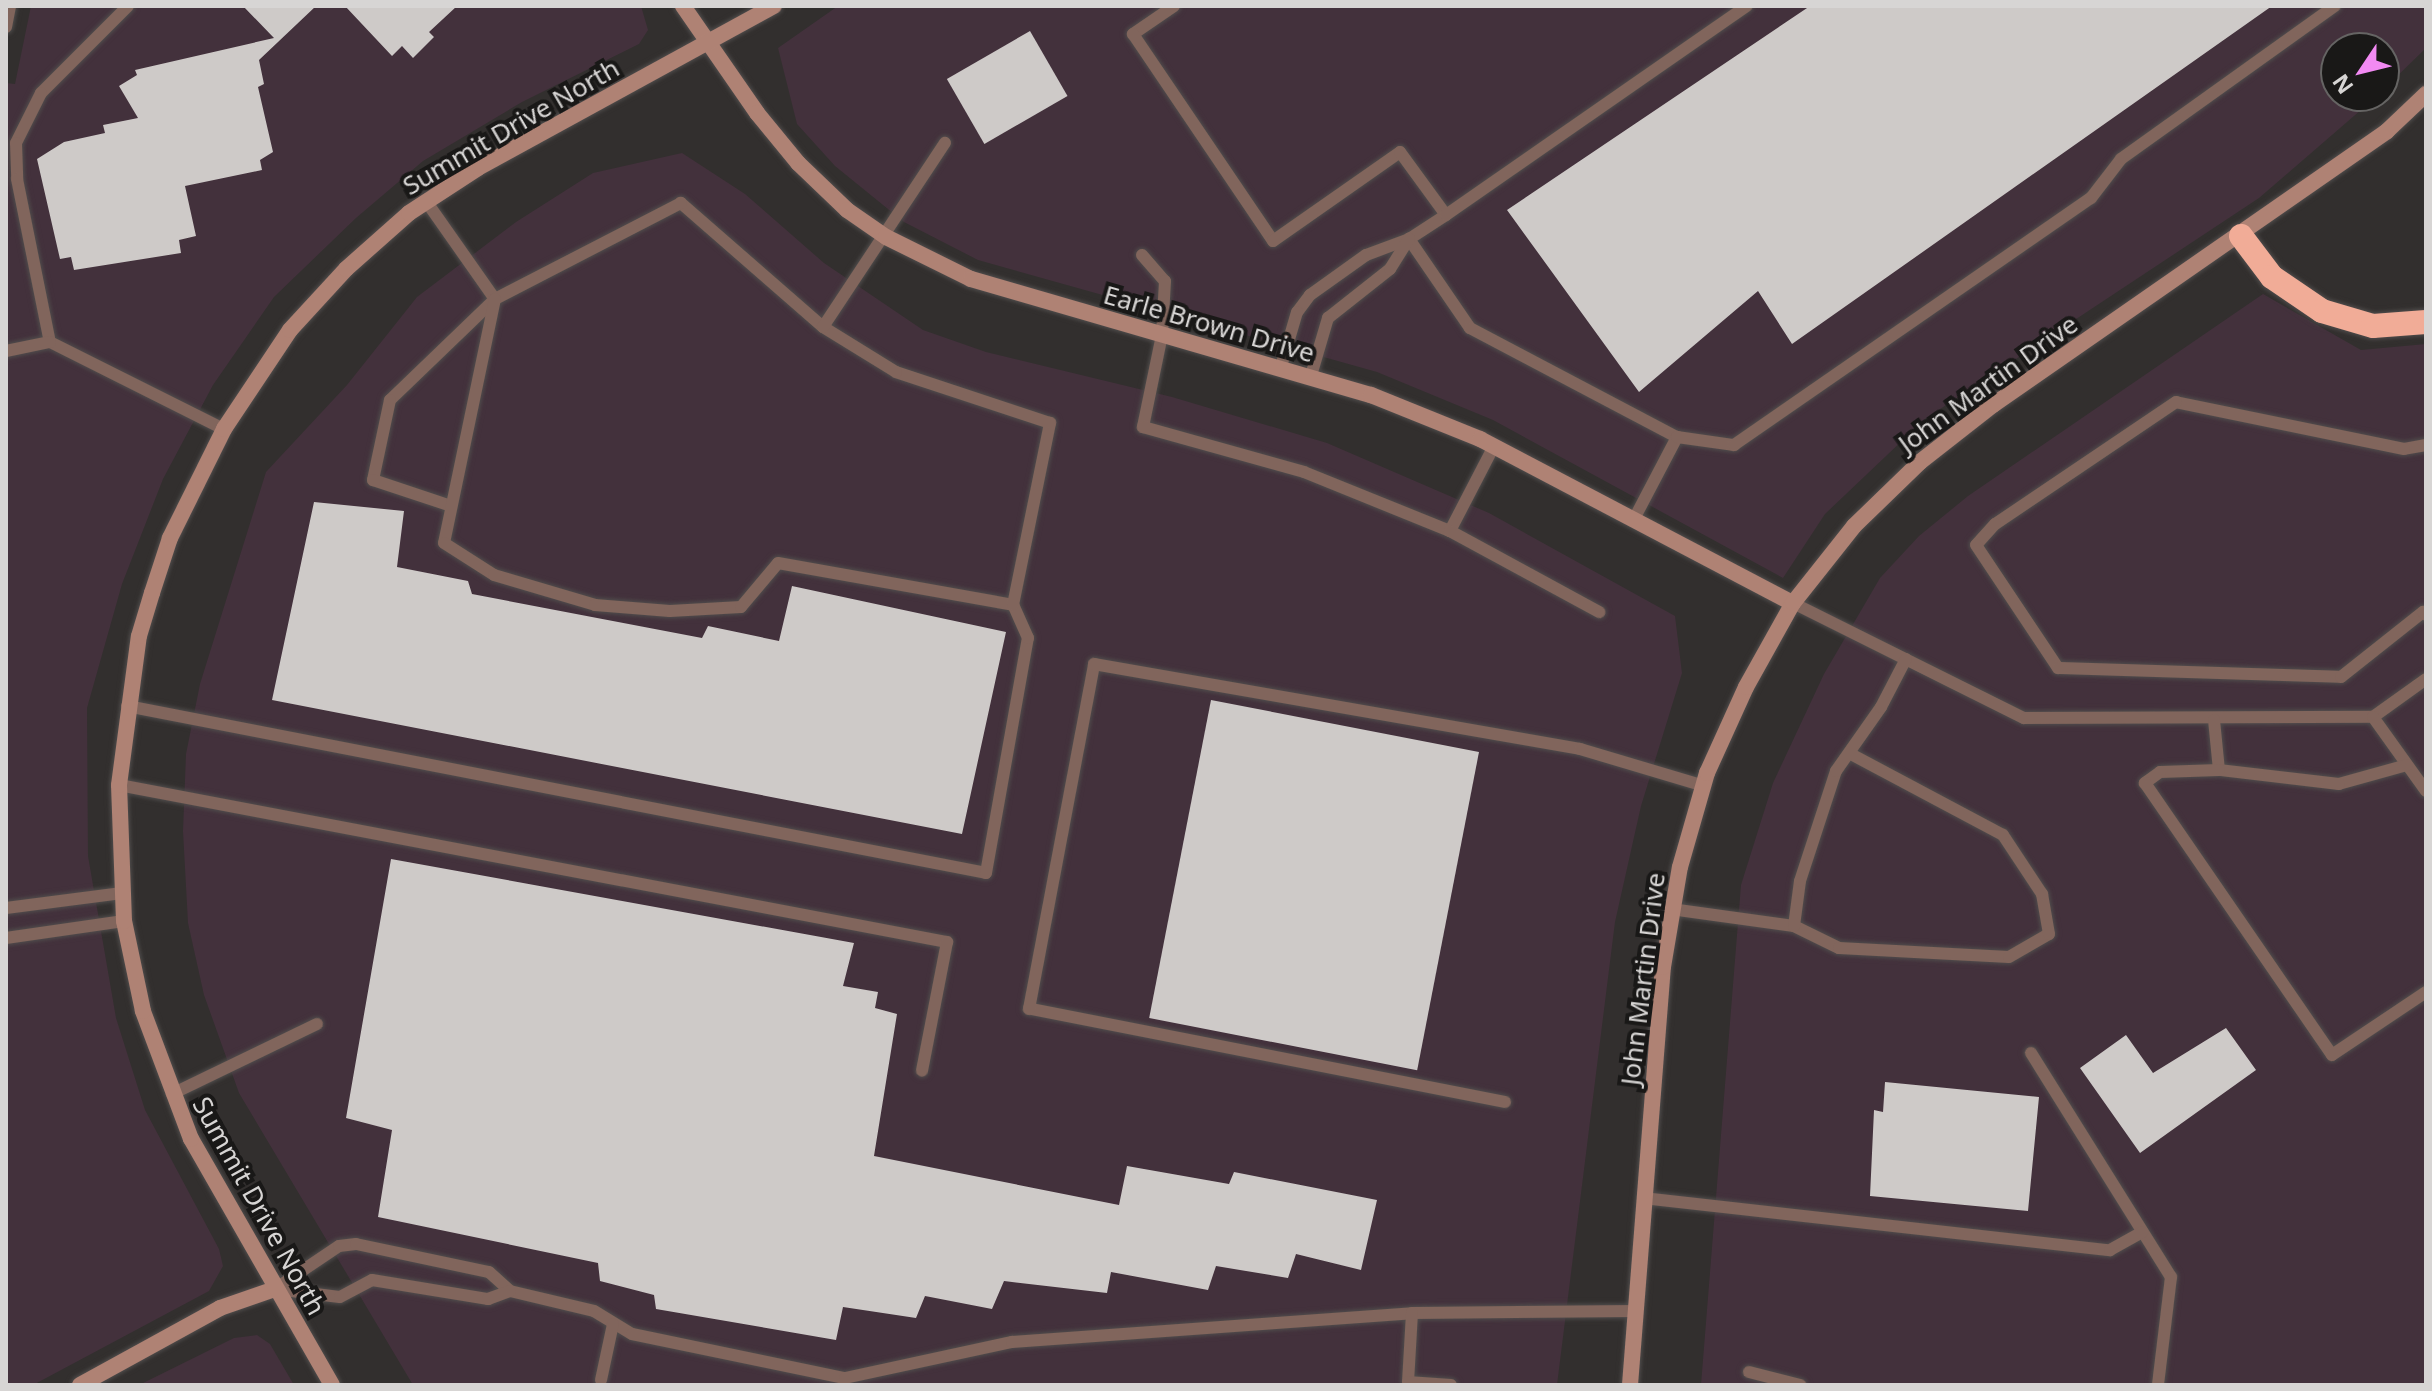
<!DOCTYPE html>
<style>
body{margin:0}
#map{position:relative;width:2432px;height:1391px;overflow:hidden;background:#322f2e;font-family:"Noto Sans",sans-serif}
div>[style]{position:absolute}
.commercial>*{inset:0;background:#43313c}
.building>*{inset:0;background:#cecac8;transform-origin:0 0}
.roads{filter:drop-shadow(0 0 2px #504d4c) drop-shadow(0 0 2px #504d4c)}
.lane>*{height:12px;margin:-6px;padding:0 6px;transform-origin:6px;border-radius:6px;background:#81655c}
.secondary>*{height:16px;margin:-8px;padding:0 8px;transform-origin:8px;border-radius:8px;background:#af8274}
.highway>*{height:24px;margin:-12px;padding:0 12px;transform-origin:12px;border-radius:12px;background:#f1ac97}
span{translate:-50% -50%;white-space:nowrap;text-align:center;line-height:1.15;-webkit-text-stroke:8px #191817;paint-order:stroke}
.street-label{font-size:26px;color:#d7d5d4}
.frame{position:absolute;inset:0;border:8px solid #d7d5d4;pointer-events:none}
.north{position:absolute;left:2320px;top:32px;width:80px;height:80px;box-sizing:border-box;background:#191817;border:2px solid #656463;border-radius:50%;rotate:235deg;font-size:22px;font-weight:700;line-height:32px;text-align:center;color:#d7d5d4}
.north::after{content:'';display:block;margin:auto;width:28px;height:36px;background:#f28af3;clip-path:polygon(50% 0,100% 100%,50% 72%,0 100%)}
</style>
<div id="map">
<div class="commercial">
<i style="clip-path:polygon(31px 6px,641px 6px,648px 30px,639px 44px,522px 102px,423px 161px,356px 218px,274px 297px,213px 385px,163px 479px,122px 584px,87px 708px,88px 856px,116px 1018px,145px 1110px,219px 1249px,223px 1266px,209px 1291px,33px 1385px,6px 1385px,6px 83px,15px 84px)"></i>
<i style="clip-path:polygon(838px 6px,2426px 6px,2426px 48px,2384px 89px,2384px 48px,2336px 48px,2336px 96px,2376px 96px,2369px 103px,2259px 198px,1925px 419px,1825px 514px,1783px 578px,1493px 420px,1377px 372px,978px 260px,904px 222px,835px 166px,797px 124px,778px 48px)"></i>
<i style="clip-path:polygon(682px 153px,745px 194px,824px 263px,923px 330px,986px 352px,1172px 397px,1327px 443px,1489px 513px,1675px 616px,1682px 673px,1641px 806px,1615px 922px,1557px 1385px,413px 1385px,239px 1093px,204px 995px,188px 923px,183px 831px,186px 754px,200px 684px,266px 472px,347px 385px,417px 297px,516px 222px,593px 173px)"></i>
<i style="clip-path:polygon(2263px 294px,2361px 350px,2426px 344px,2426px 1385px,1701px 1385px,1741px 885px,1773px 783px,1824px 674px,1880px 578px,1919px 536px,1968px 496px)"></i>
<i style="clip-path:polygon(257px 1335px,270px 1344px,294px 1385px,139px 1385px,234px 1338px)"></i>
</div>
<div class="building">
<i style="clip-path:polygon(243px 6px,316px 6px,259px 60px,264px 84px,258px 87px,273px 152px,260px 160px,262px 170px,185px 186px,196px 236px,179px 240px,181px 253px,74px 270px,71px 257px,60px 259px,37px 159px,64px 142px,105px 133px,103px 125px,138px 118px,119px 86px,137px 75px,135px 70px,274px 38px)"></i>
<i style="clip-path:polygon(345px 6px,457px 6px,429px 32px,434px 37px,413px 58px,402px 46px,392px 56px)"></i>
<i style="clip-path:polygon(1810px 6px,2272px 6px,1792px 344px,1758px 291px,1639px 392px,1507px 210px)"></i>
<i style="left:1030px;top:31px;width:75px;height:96px;rotate:60deg"></i>
<i style="clip-path:polygon(314px 502px,404px 511px,397px 567px,468px 581px,472px 594px,702px 638px,708px 626px,779px 641px,792px 586px,1006px 632px,962px 834px,272px 700px)"></i>
<i style="left:1211px;top:700px;width:273px;height:324px;rotate:11deg"></i>
<i style="clip-path:polygon(391px 859px,854px 943px,843px 986px,878px 992px,875px 1008px,897px 1014px,874px 1156px,1119px 1205px,1127px 1166px,1229px 1184px,1234px 1172px,1377px 1200px,1361px 1270px,1296px 1254px,1288px 1278px,1216px 1266px,1208px 1290px,1111px 1272px,1107px 1293px,1004px 1281px,992px 1309px,925px 1296px,916px 1318px,843px 1307px,836px 1340px,656px 1309px,654px 1295px,600px 1281px,598px 1263px,378px 1217px,392px 1130px,346px 1118px)"></i>
<i style="clip-path:polygon(2226px 1028px,2256px 1070px,2140px 1153px,2080px 1068px,2126px 1035px,2153px 1073px)"></i>
<i style="clip-path:polygon(1885px 1082px,2039px 1097px,2028px 1211px,1870px 1196px,1874px 1110px,1883px 1112px)"></i>
</div>
<div class="roads">
<div class="lane">
<i style="left:128px;top:6px;width:123px;rotate:135deg"></i>
<i style="left:41px;top:93px;width:56px;rotate:116.6deg"></i>
<i style="left:16px;top:143px;width:36px;rotate:88deg"></i>
<i style="left:17px;top:179px;width:166px;rotate:78.6deg"></i>
<i style="left:50px;top:342px;width:195px;rotate:26.6deg"></i>
<i style="left:1174px;top:6px;width:50px;rotate:145.7deg"></i>
<i style="left:1133px;top:34px;width:250px;rotate:55.9deg"></i>
<i style="left:1273px;top:241px;width:155px;rotate:-35deg"></i>
<i style="left:1400px;top:152px;width:78px;rotate:53.9deg"></i>
<i style="left:1446px;top:215px;width:44px;rotate:147deg"></i>
<i style="left:1409px;top:239px;width:46px;rotate:159.6deg"></i>
<i style="left:1366px;top:255px;width:69px;rotate:144.5deg"></i>
<i style="left:1310px;top:295px;width:21px;rotate:127deg"></i>
<i style="left:1297px;top:312px;width:60px;rotate:106.3deg"></i>
<i style="left:6px;top:27px;width:21px;rotate:-79deg"></i>
<i style="left:426px;top:201px;width:120px;rotate:54.9deg"></i>
<i style="left:495px;top:299px;width:146px;rotate:136.1deg"></i>
<i style="left:390px;top:400px;width:82px;rotate:102deg"></i>
<i style="left:373px;top:480px;width:82px;rotate:18.4deg"></i>
<i style="left:1446px;top:215px;width:366px;rotate:-34.8deg"></i>
<i style="left:1409px;top:239px;width:108px;rotate:55.6deg"></i>
<i style="left:1470px;top:328px;width:234px;rotate:27.8deg"></i>
<i style="left:1142px;top:255px;width:35px;rotate:49deg"></i>
<i style="left:1165px;top:281px;width:54px;rotate:93.2deg"></i>
<i style="left:1162px;top:335px;width:94px;rotate:101.7deg"></i>
<i style="left:1143px;top:427px;width:167px;rotate:15.6deg"></i>
<i style="left:1304px;top:472px;width:157px;rotate:22deg"></i>
<i style="left:823px;top:327px;width:189px;rotate:-138.9deg"></i>
<i style="left:681px;top:203px;width:209px;rotate:152.7deg"></i>
<i style="left:495px;top:299px;width:249px;rotate:101.8deg"></i>
<i style="left:444px;top:543px;width:59px;rotate:32.6deg"></i>
<i style="left:494px;top:575px;width:105px;rotate:16.5deg"></i>
<i style="left:595px;top:605px;width:75px;rotate:4.6deg"></i>
<i style="left:670px;top:611px;width:71px;rotate:-3.2deg"></i>
<i style="left:741px;top:607px;width:57px;rotate:-49.9deg"></i>
<i style="left:778px;top:563px;width:239px;rotate:10.1deg"></i>
<i style="left:6px;top:351px;width:45px;rotate:-11.6deg"></i>
<i style="left:1310px;top:379px;width:64px;rotate:-73.6deg"></i>
<i style="left:1328px;top:318px;width:79px;rotate:-38.3deg"></i>
<i style="left:1390px;top:269px;width:36px;rotate:-58deg"></i>
<i style="left:2426px;top:445px;width:22px;rotate:170deg"></i>
<i style="left:2404px;top:449px;width:233px;rotate:-168.4deg"></i>
<i style="left:2176px;top:402px;width:218px;rotate:146deg"></i>
<i style="left:1995px;top:524px;width:28px;rotate:132deg"></i>
<i style="left:1976px;top:545px;width:148px;rotate:56.3deg"></i>
<i style="left:2058px;top:668px;width:283px;rotate:1.8deg"></i>
<i style="left:2341px;top:677px;width:105px;rotate:-38.4deg"></i>
<i style="left:2423px;top:612px;width:4px;rotate:45deg"></i>
<i style="left:1494px;top:446px;width:96px;rotate:117.4deg"></i>
<i style="left:1450px;top:531px;width:170px;rotate:28.5deg"></i>
<i style="left:1634px;top:519px;width:93px;rotate:-62.3deg"></i>
<i style="left:1677px;top:437px;width:58px;rotate:8deg"></i>
<i style="left:1734px;top:445px;width:434px;rotate:-34.7deg"></i>
<i style="left:2091px;top:198px;width:49px;rotate:-52.4deg"></i>
<i style="left:2121px;top:159px;width:263px;rotate:-35.6deg"></i>
<i style="left:1793px;top:603px;width:258px;rotate:26.5deg"></i>
<i style="left:2024px;top:718px;width:349px;rotate:-0.2deg"></i>
<i style="left:2373px;top:717px;width:65px;rotate:-35.6deg"></i>
<i style="left:127px;top:706px;width:875px;rotate:11deg"></i>
<i style="left:986px;top:873px;width:239px;rotate:-79.9deg"></i>
<i style="left:1028px;top:638px;width:36px;rotate:-114deg"></i>
<i style="left:1013px;top:605px;width:186px;rotate:-78.5deg"></i>
<i style="left:1050px;top:423px;width:162px;rotate:-161.7deg"></i>
<i style="left:896px;top:372px;width:86px;rotate:-148.3deg"></i>
<i style="left:823px;top:327px;width:221px;rotate:-56.5deg"></i>
<i style="left:2373px;top:717px;width:91px;rotate:54.4deg"></i>
<i style="left:2214px;top:720px;width:50px;rotate:84.3deg"></i>
<i style="left:2407px;top:765px;width:71px;rotate:164.4deg"></i>
<i style="left:2339px;top:784px;width:121px;rotate:-173.3deg"></i>
<i style="left:2219px;top:770px;width:59px;rotate:178.1deg"></i>
<i style="left:2160px;top:772px;width:19px;rotate:144deg"></i>
<i style="left:2145px;top:783px;width:330px;rotate:55.5deg"></i>
<i style="left:2332px;top:1055px;width:113px;rotate:-33.8deg"></i>
<i style="left:119px;top:785px;width:843px;rotate:10.74deg"></i>
<i style="left:947px;top:942px;width:131px;rotate:101deg"></i>
<i style="left:6px;top:908px;width:117px;rotate:-7.4deg"></i>
<i style="left:1671px;top:909px;width:124px;rotate:7.9deg"></i>
<i style="left:1794px;top:926px;width:50px;rotate:26.1deg"></i>
<i style="left:1839px;top:948px;width:170px;rotate:3deg"></i>
<i style="left:2009px;top:957px;width:46px;rotate:-29.9deg"></i>
<i style="left:2049px;top:934px;width:41px;rotate:-99.9deg"></i>
<i style="left:2042px;top:894px;width:71px;rotate:-123.5deg"></i>
<i style="left:2003px;top:835px;width:174px;rotate:-152deg"></i>
<i style="left:1794px;top:926px;width:45px;rotate:-82.4deg"></i>
<i style="left:1800px;top:881px;width:116px;rotate:-71.9deg"></i>
<i style="left:1836px;top:771px;width:78px;rotate:-54.9deg"></i>
<i style="left:1881px;top:707px;width:54px;rotate:-62.5deg"></i>
<i style="left:6px;top:938px;width:119px;rotate:-8.2deg"></i>
<i style="left:2031px;top:1053px;width:264px;rotate:58deg"></i>
<i style="left:2171px;top:1277px;width:109px;rotate:96.9deg"></i>
<i style="left:172px;top:1094px;width:161px;rotate:-25.8deg"></i>
<i style="left:1505px;top:1102px;width:485px;rotate:-168.9deg"></i>
<i style="left:1029px;top:1009px;width:351px;rotate:-79.3deg"></i>
<i style="left:1094px;top:664px;width:493px;rotate:9.9deg"></i>
<i style="left:1580px;top:749px;width:129px;rotate:16.6deg"></i>
<i style="left:1643px;top:1198px;width:470px;rotate:6.4deg"></i>
<i style="left:2110px;top:1250px;width:37px;rotate:-29deg"></i>
<i style="left:275px;top:1289px;width:77px;rotate:-33.9deg"></i>
<i style="left:339px;top:1246px;width:17px;rotate:-7deg"></i>
<i style="left:356px;top:1244px;width:136px;rotate:11.9deg"></i>
<i style="left:489px;top:1272px;width:28px;rotate:42deg"></i>
<i style="left:510px;top:1291px;width:86px;rotate:13.4deg"></i>
<i style="left:594px;top:1311px;width:44px;rotate:31.2deg"></i>
<i style="left:632px;top:1334px;width:217px;rotate:11.7deg"></i>
<i style="left:845px;top:1378px;width:171px;rotate:-12.2deg"></i>
<i style="left:1012px;top:1342px;width:401px;rotate:-4.1deg"></i>
<i style="left:1412px;top:1313px;width:225px;rotate:-0.5deg"></i>
<i style="left:275px;top:1289px;width:65px;rotate:7deg"></i>
<i style="left:340px;top:1297px;width:36px;rotate:-28deg"></i>
<i style="left:372px;top:1280px;width:118px;rotate:9.3deg"></i>
<i style="left:488px;top:1299px;width:23px;rotate:-20deg"></i>
<i style="left:1412px;top:1313px;width:69px;rotate:93.3deg"></i>
<i style="left:1408px;top:1382px;width:43px;rotate:4deg"></i>
<i style="left:1749px;top:1372px;width:53px;rotate:14.3deg"></i>
<i style="left:601px;top:1380px;width:57px;rotate:-77.9deg"></i>
</div>
<div class="secondary">
<i style="left:683px;top:6px;width:130px;rotate:55.3deg"></i>
<i style="left:757px;top:113px;width:65px;rotate:50.6deg"></i>
<i style="left:798px;top:163px;width:68px;rotate:43.8deg"></i>
<i style="left:847px;top:210px;width:47px;rotate:34.7deg"></i>
<i style="left:886px;top:237px;width:95px;rotate:26.3deg"></i>
<i style="left:971px;top:279px;width:416px;rotate:16.2deg"></i>
<i style="left:1371px;top:395px;width:118px;rotate:22deg"></i>
<i style="left:1480px;top:439px;width:353px;rotate:27.7deg"></i>
<i style="left:80px;top:1385px;width:160px;rotate:-28.8deg"></i>
<i style="left:220px;top:1308px;width:58px;rotate:-19.1deg"></i>
<i style="left:332px;top:1385px;width:284px;rotate:-119.8deg"></i>
<i style="left:191px;top:1139px;width:137px;rotate:-110.6deg"></i>
<i style="left:143px;top:1011px;width:92px;rotate:-101.9deg"></i>
<i style="left:124px;top:921px;width:136px;rotate:-92.1deg"></i>
<i style="left:119px;top:785px;width:150px;rotate:-82.4deg"></i>
<i style="left:139px;top:636px;width:45px;rotate:-73.2deg"></i>
<i style="left:152px;top:593px;width:58px;rotate:-71.9deg"></i>
<i style="left:170px;top:538px;width:122px;rotate:-63.6deg"></i>
<i style="left:224px;top:429px;width:119px;rotate:-56.3deg"></i>
<i style="left:290px;top:330px;width:83px;rotate:-47.4deg"></i>
<i style="left:346px;top:269px;width:84px;rotate:-41.6deg"></i>
<i style="left:409px;top:213px;width:82px;rotate:-33.1deg"></i>
<i style="left:478px;top:168px;width:337px;rotate:-28.7deg"></i>
<i style="left:1630px;top:1385px;width:419px;rotate:-85.5deg"></i>
<i style="left:1663px;top:967px;width:101px;rotate:-80.4deg"></i>
<i style="left:1680px;top:867px;width:98px;rotate:-74deg"></i>
<i style="left:1707px;top:773px;width:94px;rotate:-65.6deg"></i>
<i style="left:1746px;top:687px;width:96px;rotate:-60.8deg"></i>
<i style="left:1793px;top:603px;width:98px;rotate:-51.6deg"></i>
<i style="left:1854px;top:526px;width:92px;rotate:-44.1deg"></i>
<i style="left:1920px;top:462px;width:93px;rotate:-38deg"></i>
<i style="left:1993px;top:405px;width:480px;rotate:-34.8deg"></i>
<i style="left:2387px;top:131px;width:54px;rotate:-43.5deg"></i>
</div>
<div class="highway">
<i style="left:2241px;top:236px;width:51px;rotate:52.9deg"></i>
<i style="left:2272px;top:277px;width:60px;rotate:34.2deg"></i>
<i style="left:2322px;top:311px;width:53px;rotate:16.4deg"></i>
<i style="left:2373px;top:326px;width:53px;rotate:-4.3deg"></i>
</div>
</div>
<div class="street-label">
<span style="left:511px;top:127px;rotate:-30deg">Summit Drive North</span>
<span style="left:1209px;top:324px;rotate:16deg">Earle Brown Drive</span>
<span style="left:1988px;top:384px;rotate:-36deg">John Martin Drive</span>
<span style="left:1643px;top:979px;rotate:-83deg">John Martin Drive</span>
<span style="left:259px;top:1206px;rotate:61deg">Summit Drive North</span>
</div>
<div class="frame"></div>
<div class="north">N</div>
</div>
